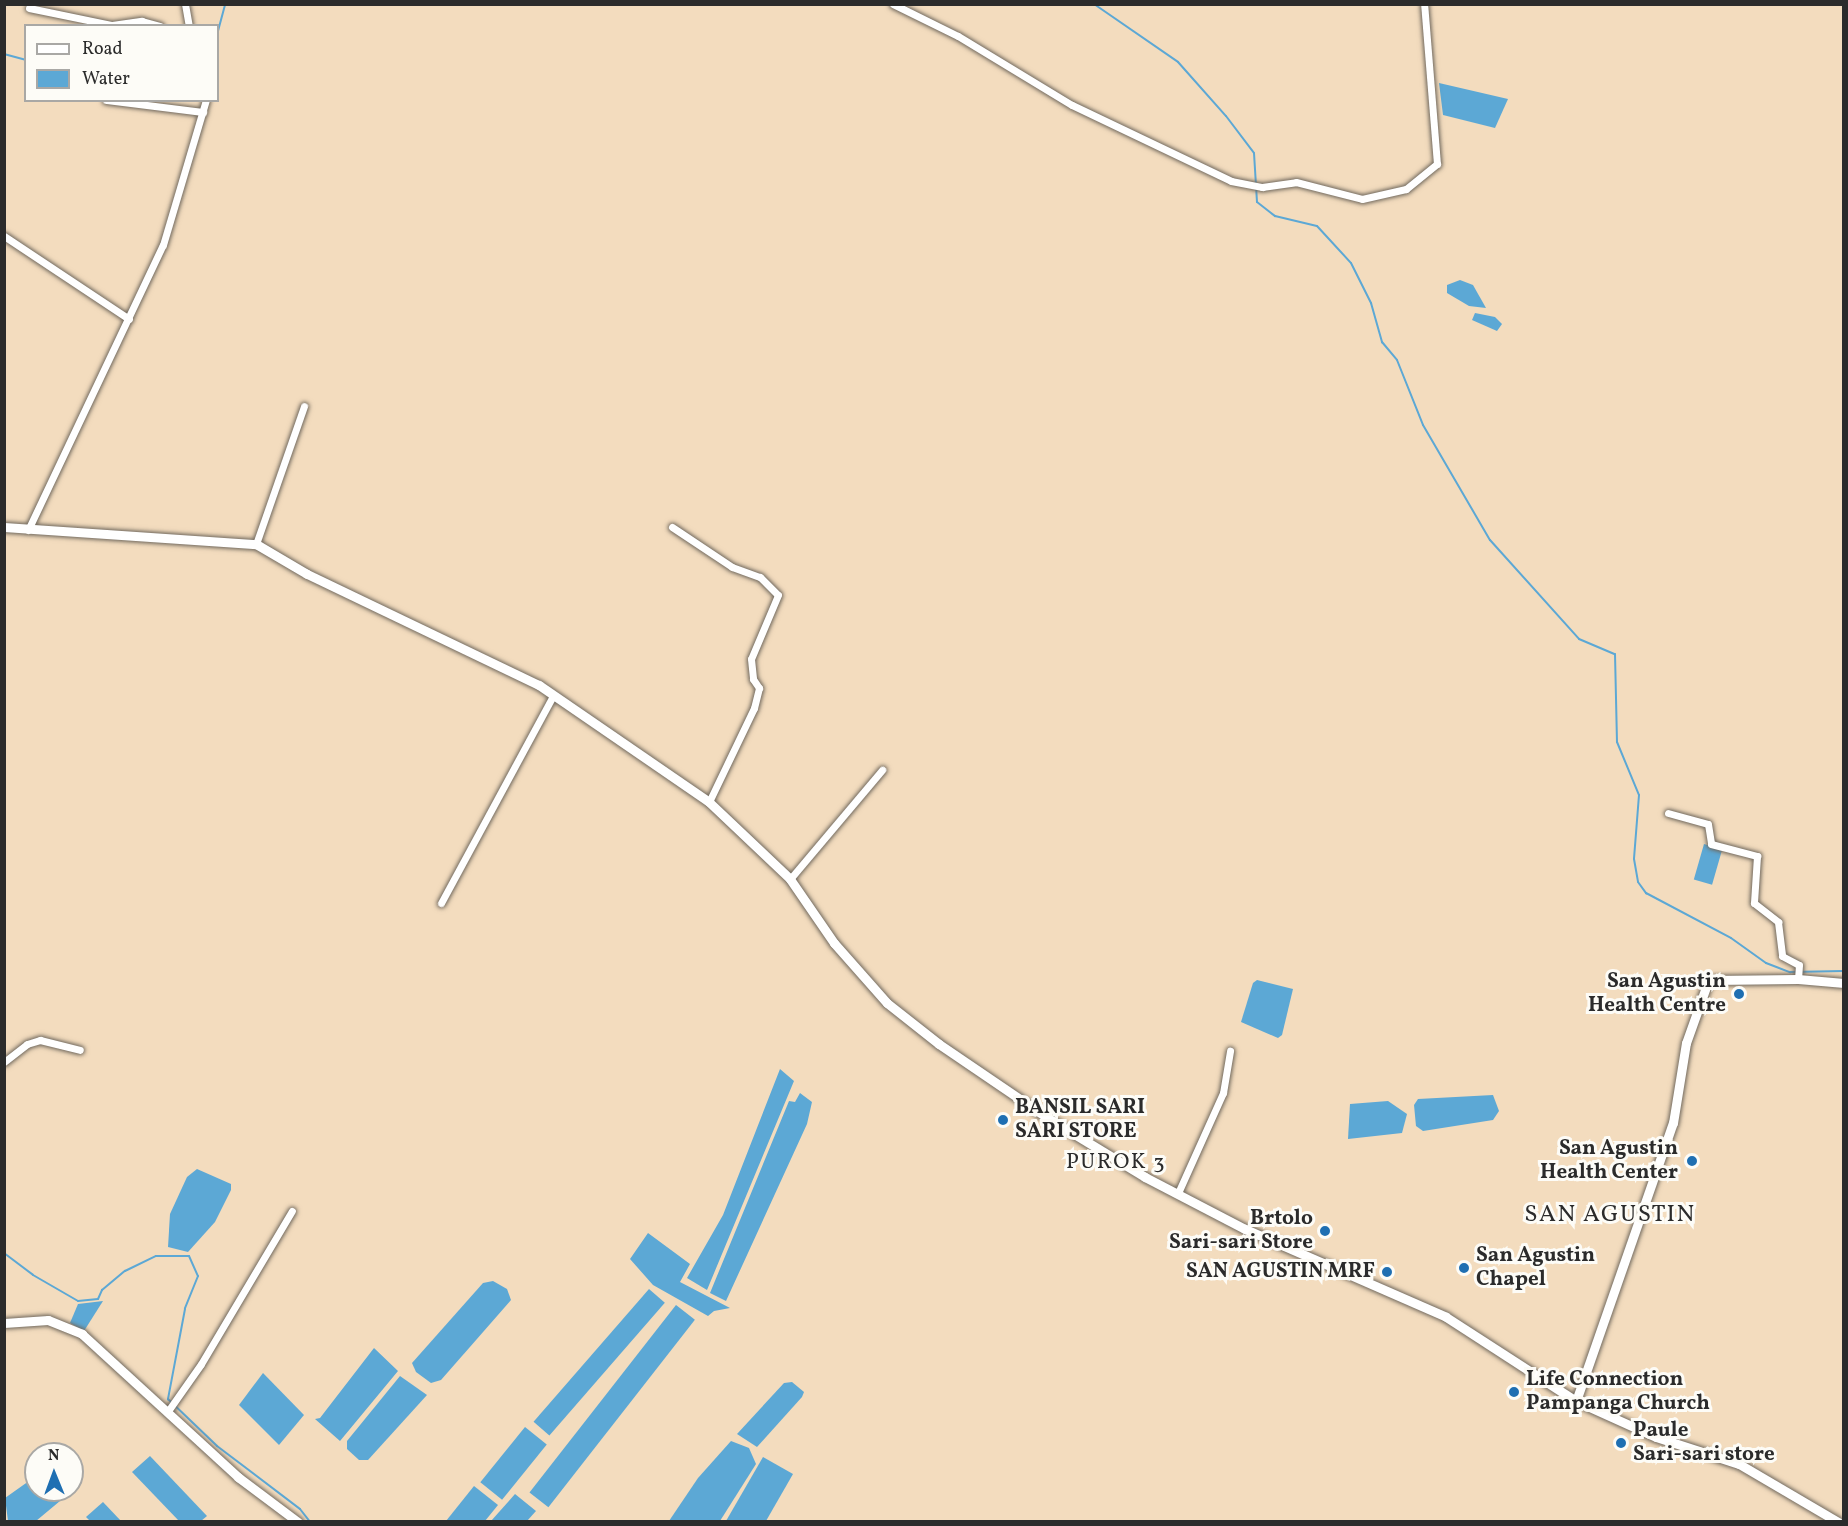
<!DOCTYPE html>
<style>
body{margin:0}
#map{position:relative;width:1848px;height:1526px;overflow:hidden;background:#f3dcbe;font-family:Vollkorn,serif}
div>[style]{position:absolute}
.water>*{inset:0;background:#5ca8d5;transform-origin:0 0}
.stream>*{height:2px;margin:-1px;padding:0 1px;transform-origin:1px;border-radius:1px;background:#5ca8d5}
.roads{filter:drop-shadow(0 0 2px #71695e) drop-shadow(0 0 2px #71695e)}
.minor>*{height:7px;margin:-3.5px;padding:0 3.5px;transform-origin:3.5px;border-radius:3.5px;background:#fff}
.tertiary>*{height:9px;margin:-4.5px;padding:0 4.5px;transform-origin:4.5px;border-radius:4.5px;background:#fff}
.dots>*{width:16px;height:16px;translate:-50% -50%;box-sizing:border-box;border:3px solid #fdfcf7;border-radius:50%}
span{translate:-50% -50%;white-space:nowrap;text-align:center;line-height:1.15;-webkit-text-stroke:6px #fdfcf7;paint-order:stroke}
.poi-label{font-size:21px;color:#2b2b2b;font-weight:700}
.right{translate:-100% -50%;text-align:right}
.left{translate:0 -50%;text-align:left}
.neighbourhood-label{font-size:22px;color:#2b2b2b;letter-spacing:1.5px}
.quarter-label{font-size:24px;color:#2b2b2b;letter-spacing:1.5px}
.frame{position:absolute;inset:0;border:6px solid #2b2b2b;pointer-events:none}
.legend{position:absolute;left:24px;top:24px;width:195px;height:78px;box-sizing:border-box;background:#fdfcf7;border:2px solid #a9a8a5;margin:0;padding:8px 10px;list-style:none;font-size:18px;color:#2b2b2b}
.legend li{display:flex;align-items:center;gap:12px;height:30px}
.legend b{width:30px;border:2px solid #a9a8a5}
.north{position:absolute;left:24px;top:1442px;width:60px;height:60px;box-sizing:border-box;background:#fdfcf7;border:2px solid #a9a8a5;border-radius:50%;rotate:359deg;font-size:16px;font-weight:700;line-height:24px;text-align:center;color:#2b2b2b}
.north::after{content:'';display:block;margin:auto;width:21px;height:27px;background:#1f6fb2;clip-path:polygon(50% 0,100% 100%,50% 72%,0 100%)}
</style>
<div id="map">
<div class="water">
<i style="clip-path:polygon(1439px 83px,1508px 99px,1495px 128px,1443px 115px)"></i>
<i style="clip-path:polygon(1460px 280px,1473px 285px,1486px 308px,1469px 306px,1447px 293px,1447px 285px)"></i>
<i style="clip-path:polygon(1475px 313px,1495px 317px,1502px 324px,1497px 331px,1472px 320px)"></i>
<i style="left:1704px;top:844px;width:19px;height:37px;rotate:16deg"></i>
<i style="clip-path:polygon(1257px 980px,1293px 989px,1282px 1035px,1278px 1038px,1241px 1022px,1253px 983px)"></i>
<i style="clip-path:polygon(780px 1069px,794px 1081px,707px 1290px,687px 1278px,723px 1215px)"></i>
<i style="clip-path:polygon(800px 1093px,812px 1102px,807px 1124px,726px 1301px,710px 1293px,789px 1101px,795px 1102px)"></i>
<i style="clip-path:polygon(1493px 1095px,1499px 1111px,1493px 1120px,1423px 1131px,1416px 1126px,1414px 1105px,1418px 1099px)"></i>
<i style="clip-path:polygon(1388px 1101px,1407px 1114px,1402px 1133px,1348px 1139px,1350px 1104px)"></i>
<i style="clip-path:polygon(197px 1169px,231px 1184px,231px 1190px,215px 1222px,188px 1252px,168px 1247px,170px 1214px,187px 1177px)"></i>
<i style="clip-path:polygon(648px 1233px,690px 1264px,680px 1282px,730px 1308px,714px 1311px,708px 1316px,653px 1285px,630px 1259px)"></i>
<i style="clip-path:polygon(493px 1281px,507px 1289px,511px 1300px,441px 1380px,431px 1383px,416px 1372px,412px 1363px,483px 1283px)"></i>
<i style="left:649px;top:1289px;width:21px;height:176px;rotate:41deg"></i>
<i style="clip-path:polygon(103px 1301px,84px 1331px,70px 1323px,78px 1304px)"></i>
<i style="left:676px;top:1305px;width:24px;height:238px;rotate:38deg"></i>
<i style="clip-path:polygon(374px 1348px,398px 1371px,340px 1441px,315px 1419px,320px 1418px)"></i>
<i style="clip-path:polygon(263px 1373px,304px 1415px,279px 1445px,239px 1405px)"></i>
<i style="clip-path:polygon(400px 1376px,427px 1395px,368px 1460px,359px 1460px,347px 1449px,347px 1441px)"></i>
<i style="clip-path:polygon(792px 1382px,804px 1392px,802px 1397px,757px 1447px,737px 1434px,784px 1383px)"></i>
<i style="left:525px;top:1427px;width:28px;height:71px;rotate:39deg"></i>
<i style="clip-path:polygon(731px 1441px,749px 1448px,756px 1464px,720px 1521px,669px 1521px,698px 1478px)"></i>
<i style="clip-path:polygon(150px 1456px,207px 1516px,201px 1521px,179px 1521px,132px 1472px)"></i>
<i style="clip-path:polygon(763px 1457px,793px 1474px,766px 1521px,726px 1521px)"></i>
<i style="clip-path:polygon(36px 1476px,36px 1490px,57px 1490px,60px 1501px,36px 1521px,8px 1521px,5px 1498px)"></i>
<i style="clip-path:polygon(474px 1486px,498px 1505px,485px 1521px,446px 1521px)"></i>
<i style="clip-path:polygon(515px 1494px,536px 1511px,527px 1521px,491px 1521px)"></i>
<i style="clip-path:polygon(103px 1502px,121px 1521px,90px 1521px,86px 1517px)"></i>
</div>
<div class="stream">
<i style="left:696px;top:4px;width:41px"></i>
<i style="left:1094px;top:4px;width:102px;rotate:34.6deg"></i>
<i style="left:1178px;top:62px;width:72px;rotate:48.4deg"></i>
<i style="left:1226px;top:116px;width:46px;rotate:52.9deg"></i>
<i style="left:1254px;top:153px;width:49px;rotate:86.5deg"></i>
<i style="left:1257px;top:202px;width:23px;rotate:38deg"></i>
<i style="left:1275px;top:216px;width:43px;rotate:13.4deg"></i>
<i style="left:1317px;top:226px;width:50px;rotate:47.4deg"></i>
<i style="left:1351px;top:263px;width:45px;rotate:63.4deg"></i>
<i style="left:1371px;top:303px;width:41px;rotate:74.2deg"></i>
<i style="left:1382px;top:342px;width:23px;rotate:50deg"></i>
<i style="left:1397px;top:360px;width:70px;rotate:68.2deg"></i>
<i style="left:1423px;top:425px;width:133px;rotate:59.8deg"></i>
<i style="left:1490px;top:540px;width:133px;rotate:48deg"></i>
<i style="left:1579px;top:639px;width:39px;rotate:23deg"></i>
<i style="left:1615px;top:654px;width:88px;rotate:88.7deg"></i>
<i style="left:1617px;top:742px;width:57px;rotate:67.5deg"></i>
<i style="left:1639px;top:795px;width:64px;rotate:94.5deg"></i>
<i style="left:1634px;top:859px;width:23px;rotate:80deg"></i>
<i style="left:1638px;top:882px;width:14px;rotate:54deg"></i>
<i style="left:1646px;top:893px;width:96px;rotate:27.9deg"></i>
<i style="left:1731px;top:938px;width:43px;rotate:35.5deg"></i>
<i style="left:1766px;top:963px;width:26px;rotate:21deg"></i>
<i style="left:1790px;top:972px;width:54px;rotate:-1.1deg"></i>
<i style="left:218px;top:31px;width:28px;rotate:-75deg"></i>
<i style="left:4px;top:54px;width:23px;rotate:15deg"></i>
<i style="left:4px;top:1253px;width:36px;rotate:37deg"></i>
<i style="left:33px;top:1275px;width:52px;rotate:30deg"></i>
<i style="left:78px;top:1301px;width:20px;rotate:-6deg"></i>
<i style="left:98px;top:1299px;width:10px;rotate:-66deg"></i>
<i style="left:102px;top:1290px;width:30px;rotate:-40deg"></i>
<i style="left:125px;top:1271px;width:34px;rotate:-26deg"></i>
<i style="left:156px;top:1256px;width:33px"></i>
<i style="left:189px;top:1256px;width:22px;rotate:66deg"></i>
<i style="left:198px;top:1276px;width:35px;rotate:112deg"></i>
<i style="left:185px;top:1309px;width:92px;rotate:100.7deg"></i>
<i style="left:168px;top:1399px;width:68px;rotate:43.8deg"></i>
<i style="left:217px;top:1446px;width:104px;rotate:37.2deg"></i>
<i style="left:300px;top:1509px;width:16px;rotate:52deg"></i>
</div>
<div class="roads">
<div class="minor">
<i style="left:185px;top:4px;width:22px;rotate:80deg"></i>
<i style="left:893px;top:4px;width:72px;rotate:26.2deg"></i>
<i style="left:958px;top:36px;width:133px;rotate:31.2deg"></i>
<i style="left:1072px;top:105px;width:176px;rotate:25.5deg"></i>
<i style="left:1231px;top:181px;width:32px;rotate:11deg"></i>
<i style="left:1262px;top:187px;width:34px;rotate:-8deg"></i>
<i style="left:1296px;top:182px;width:68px;rotate:14.4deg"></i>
<i style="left:1362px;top:199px;width:45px;rotate:-12.8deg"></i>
<i style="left:1406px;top:189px;width:40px;rotate:-39deg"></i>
<i style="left:1437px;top:164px;width:161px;rotate:-94.6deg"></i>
<i style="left:29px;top:8px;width:85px;rotate:11.6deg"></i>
<i style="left:112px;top:25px;width:30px;rotate:-8deg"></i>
<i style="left:142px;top:21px;width:19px;rotate:16deg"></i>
<i style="left:106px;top:100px;width:98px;rotate:7.1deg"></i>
<i style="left:4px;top:236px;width:150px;rotate:33.6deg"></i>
<i style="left:672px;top:527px;width:72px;rotate:33.7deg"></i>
<i style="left:732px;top:567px;width:30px;rotate:20deg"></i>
<i style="left:760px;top:577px;width:25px;rotate:45deg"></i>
<i style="left:778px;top:595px;width:69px;rotate:112.9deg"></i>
<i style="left:751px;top:659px;width:20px;rotate:84deg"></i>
<i style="left:753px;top:679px;width:11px;rotate:56deg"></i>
<i style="left:759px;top:688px;width:21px;rotate:104deg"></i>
<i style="left:754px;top:708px;width:104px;rotate:115.6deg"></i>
<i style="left:28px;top:530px;width:315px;rotate:-64.7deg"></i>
<i style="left:163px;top:245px;width:151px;rotate:-73.5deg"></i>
<i style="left:256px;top:544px;width:146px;rotate:-70.8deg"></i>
<i style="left:1668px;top:813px;width:41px;rotate:15.4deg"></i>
<i style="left:1708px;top:824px;width:20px;rotate:81deg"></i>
<i style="left:1711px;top:844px;width:48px;rotate:14.6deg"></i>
<i style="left:1757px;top:856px;width:47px;rotate:93.7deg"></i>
<i style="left:1754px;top:903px;width:31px;rotate:38deg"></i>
<i style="left:1778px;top:922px;width:34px;rotate:83deg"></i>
<i style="left:1782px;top:956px;width:19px;rotate:28deg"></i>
<i style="left:1799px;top:965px;width:14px;rotate:94deg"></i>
<i style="left:790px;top:879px;width:143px;rotate:-49.8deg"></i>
<i style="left:441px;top:903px;width:235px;rotate:-61.6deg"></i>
<i style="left:4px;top:1062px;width:29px;rotate:-38deg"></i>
<i style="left:27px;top:1044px;width:14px;rotate:-17deg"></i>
<i style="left:40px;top:1040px;width:41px;rotate:14deg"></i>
<i style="left:1178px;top:1193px;width:110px;rotate:-65.8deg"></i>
<i style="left:1223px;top:1093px;width:43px;rotate:-80.5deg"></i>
<i style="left:168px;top:1411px;width:57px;rotate:-54.9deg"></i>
<i style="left:201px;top:1364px;width:178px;rotate:-59.3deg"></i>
</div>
<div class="tertiary">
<i style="left:4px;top:527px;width:253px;rotate:3.9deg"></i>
<i style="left:256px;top:544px;width:59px;rotate:30.5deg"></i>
<i style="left:307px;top:574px;width:257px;rotate:25.6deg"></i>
<i style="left:539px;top:685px;width:206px;rotate:34.5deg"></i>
<i style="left:709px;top:802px;width:112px;rotate:43.5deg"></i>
<i style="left:790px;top:879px;width:78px;rotate:55.5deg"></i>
<i style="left:834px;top:943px;width:80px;rotate:48.5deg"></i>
<i style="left:887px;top:1003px;width:66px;rotate:38.3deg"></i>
<i style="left:939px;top:1044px;width:135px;rotate:34.2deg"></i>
<i style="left:1051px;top:1120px;width:110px;rotate:31.2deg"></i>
<i style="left:1145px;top:1177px;width:113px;rotate:27.5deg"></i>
<i style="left:1245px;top:1229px;width:219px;rotate:23.6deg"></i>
<i style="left:1446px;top:1317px;width:155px;rotate:32.9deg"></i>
<i style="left:1576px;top:1401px;width:88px;rotate:24.2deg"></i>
<i style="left:1656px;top:1437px;width:87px;rotate:18deg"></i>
<i style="left:1739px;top:1464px;width:115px;rotate:30.4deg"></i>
<i style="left:4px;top:1323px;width:44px;rotate:-3.9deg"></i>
<i style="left:48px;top:1320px;width:37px;rotate:22deg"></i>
<i style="left:82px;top:1334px;width:212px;rotate:42.5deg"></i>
<i style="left:238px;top:1477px;width:75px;rotate:36.9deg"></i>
<i style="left:1576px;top:1401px;width:294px;rotate:-70.8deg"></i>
<i style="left:1673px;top:1123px;width:81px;rotate:-80.8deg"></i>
<i style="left:1686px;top:1043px;width:63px;rotate:-70.4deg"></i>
<i style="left:1707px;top:984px;width:6px;rotate:-39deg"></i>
<i style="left:1712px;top:980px;width:86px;rotate:-0.7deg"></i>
<i style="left:1798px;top:979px;width:46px;rotate:5deg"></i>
</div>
</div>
<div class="dots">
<i style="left:1739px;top:994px;background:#1f6fb2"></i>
<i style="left:1003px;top:1120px;background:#1f6fb2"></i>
<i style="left:1692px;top:1161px;background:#1f6fb2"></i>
<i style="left:1325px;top:1231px;background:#1f6fb2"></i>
<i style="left:1464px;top:1268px;background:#1f6fb2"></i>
<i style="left:1387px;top:1272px;background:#1f6fb2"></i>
<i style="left:1514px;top:1392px;background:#1f6fb2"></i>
<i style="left:1621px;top:1443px;background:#1f6fb2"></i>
</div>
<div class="poi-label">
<span class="right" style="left:1726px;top:994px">San Agustin<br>Health Centre</span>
<span class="left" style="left:1015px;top:1120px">BANSIL SARI<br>SARI STORE</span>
<span class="right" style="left:1678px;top:1161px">San Agustin<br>Health Center</span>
<span class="right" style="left:1313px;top:1231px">Brtolo<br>Sari-sari Store</span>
<span class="left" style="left:1476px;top:1268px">San Agustin<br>Chapel</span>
<span class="right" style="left:1375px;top:1272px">SAN AGUSTIN MRF</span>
<span class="left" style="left:1526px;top:1392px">Life Connection<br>Pampanga Church</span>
<span class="left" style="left:1633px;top:1443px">Paule<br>Sari-sari store</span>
</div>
<div class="neighbourhood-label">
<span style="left:1116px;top:1163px">PUROK 3</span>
</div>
<div class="quarter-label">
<span style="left:1610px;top:1216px">SAN AGUSTIN</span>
</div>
<div class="frame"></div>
<ul class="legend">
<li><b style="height:8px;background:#fff"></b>Road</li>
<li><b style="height:16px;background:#5ca8d5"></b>Water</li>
</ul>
<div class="north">N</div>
</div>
